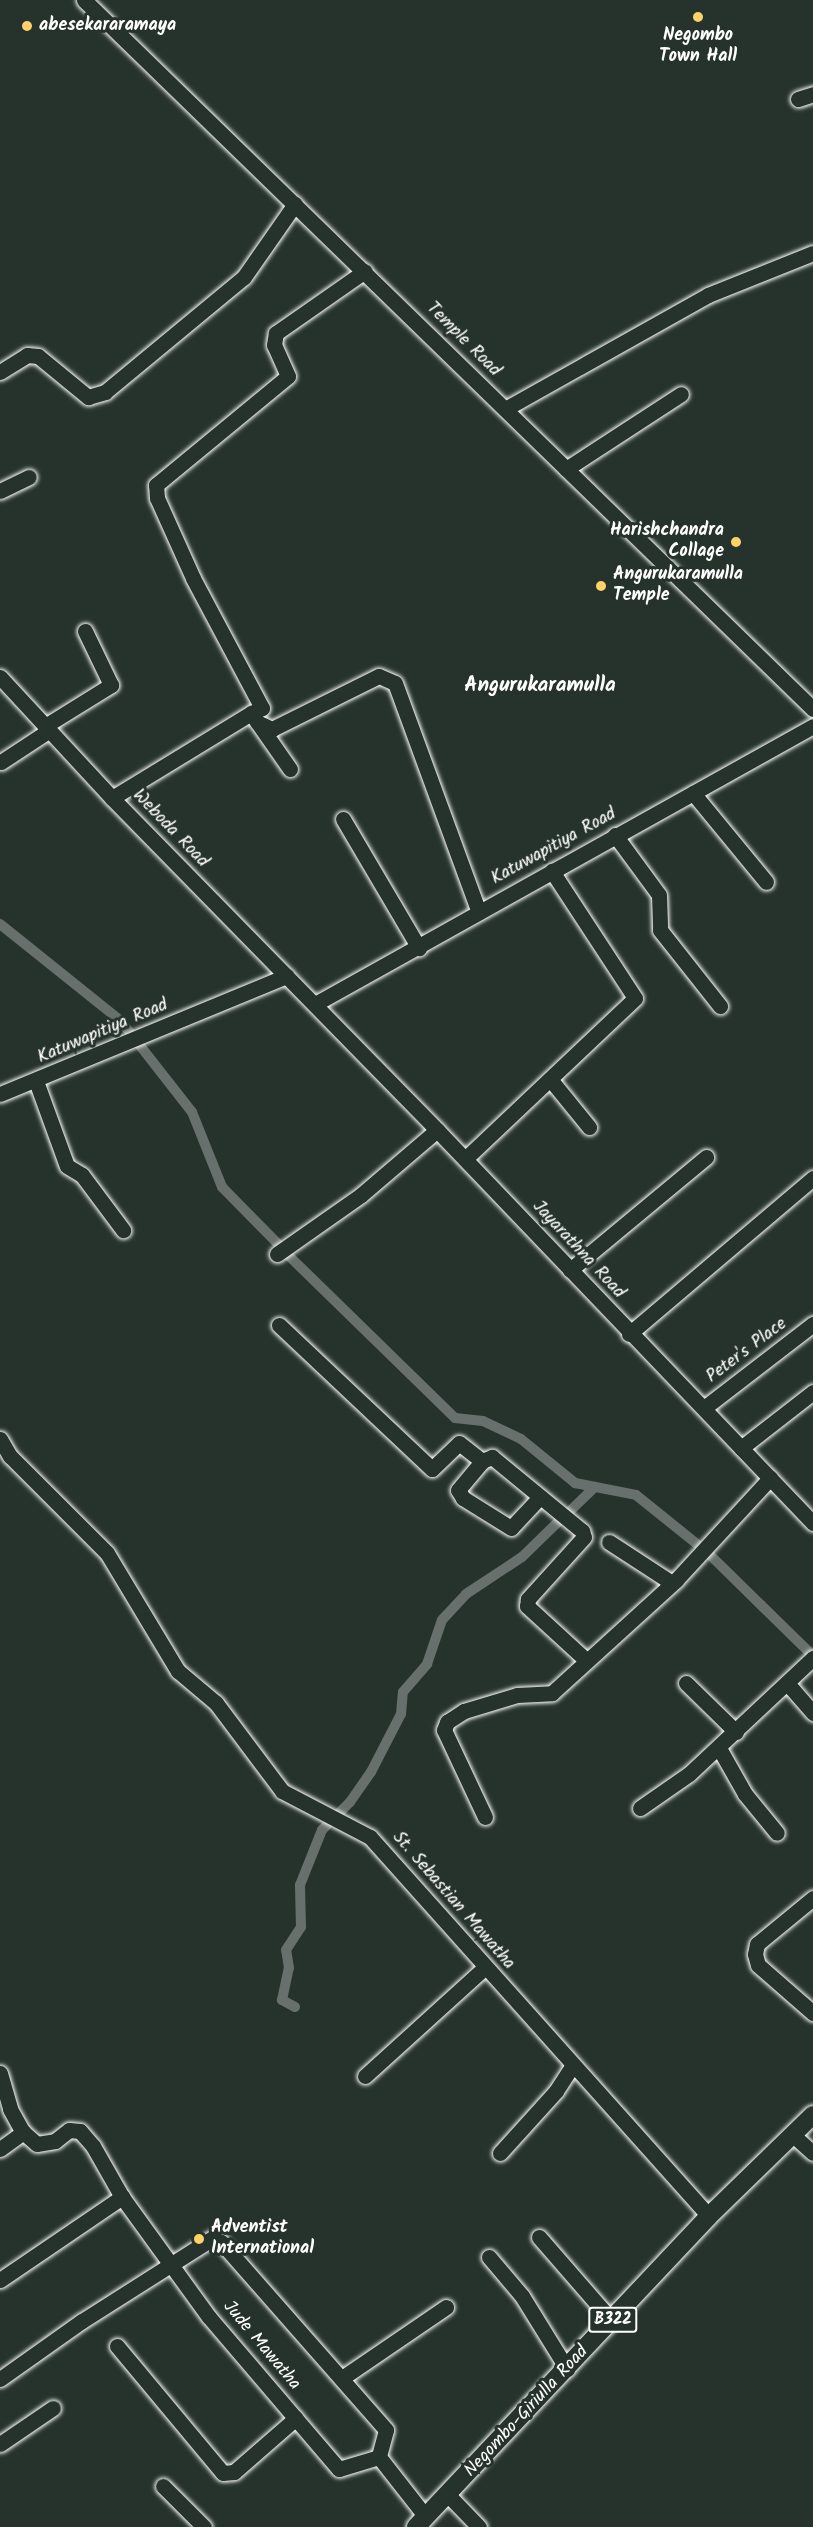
<!DOCTYPE html>
<style>
body{margin:0}
#map{position:relative;width:813px;height:2527px;overflow:hidden;background:#26332d;font-family:Kalam,sans-serif}
div>[style]{position:absolute}
.canal>*{height:10px;margin:-5px;padding:0 5px;transform-origin:5px;border-radius:5px;background:#67706c}
.roads{filter:drop-shadow(0 0 2px #fff) drop-shadow(0 0 2px #fff)}
.minor>*{height:15px;margin:-7.5px;padding:0 7.5px;transform-origin:7.5px;border-radius:7.5px;background:#26332d}
.major>*{height:18px;margin:-9px;padding:0 9px;transform-origin:9px;border-radius:9px;background:#26332d}
.dots>*{width:16px;height:16px;translate:-50% -50%;box-sizing:border-box;border:3px solid #26332d;border-radius:50%}
span{translate:-50% -50%;white-space:nowrap;text-align:center;line-height:1.15;-webkit-text-stroke:6px #26332d;paint-order:stroke}
.shield-label span{padding:2px 4px;background:#26332d;border:2px solid;border-radius:4px;-webkit-text-stroke-width:0}
.shield-label{font-size:16px;color:#fff;font-weight:700}
.poi-label{font-size:18px;color:#fff;font-weight:700}
.left{translate:0 -50%;text-align:left}
.right{translate:-100% -50%;text-align:right}
.street-label{font-size:18px;color:#fff}
.quarter-label{font-size:21px;color:#fff;font-weight:700}
</style>
<div id="map">
<div class="canal">
<i style="left:0;top:924px;width:154px;rotate:38.7deg"></i>
<i style="left:120px;top:1020px;width:117px;rotate:52deg"></i>
<i style="left:192px;top:1112px;width:81px;rotate:68.2deg"></i>
<i style="left:222px;top:1187px;width:80px;rotate:45.5deg"></i>
<i style="left:289px;top:1256px;width:232px;rotate:44.3deg"></i>
<i style="left:455px;top:1418px;width:28px;rotate:6deg"></i>
<i style="left:483px;top:1421px;width:42px;rotate:25.3deg"></i>
<i style="left:521px;top:1439px;width:70px;rotate:39.2deg"></i>
<i style="left:575px;top:1483px;width:62px;rotate:11.1deg"></i>
<i style="left:636px;top:1495px;width:78px;rotate:38.8deg"></i>
<i style="left:570px;top:1511px;width:35px;rotate:-44deg"></i>
<i style="left:710px;top:1555px;width:137px;rotate:44.4deg"></i>
<i style="left:295px;top:2007px;width:15px;rotate:-152deg"></i>
<i style="left:282px;top:2000px;width:33px;rotate:-78deg"></i>
<i style="left:289px;top:1968px;width:18px;rotate:-99deg"></i>
<i style="left:286px;top:1950px;width:27px;rotate:-57deg"></i>
<i style="left:301px;top:1927px;width:42px;rotate:-91.4deg"></i>
<i style="left:300px;top:1885px;width:59px;rotate:-68.2deg"></i>
<i style="left:322px;top:1830px;width:40px;rotate:-45deg"></i>
<i style="left:350px;top:1802px;width:37px;rotate:-55deg"></i>
<i style="left:371px;top:1772px;width:65px;rotate:-62.7deg"></i>
<i style="left:401px;top:1714px;width:22px;rotate:-85deg"></i>
<i style="left:403px;top:1692px;width:37px;rotate:-49deg"></i>
<i style="left:427px;top:1664px;width:46px;rotate:-71.2deg"></i>
<i style="left:442px;top:1620px;width:35px;rotate:-47deg"></i>
<i style="left:466px;top:1594px;width:67px;rotate:-33.5deg"></i>
<i style="left:522px;top:1557px;width:50px;rotate:-44.2deg"></i>
</div>
<div class="roads">
<div class="minor">
<i style="left:84px;top:0;width:1017px;rotate:44.2deg"></i>
<i style="left:798px;top:99px;width:16px;rotate:-18deg"></i>
<i style="left:0;top:372px;width:32px;rotate:-32deg"></i>
<i style="left:27px;top:355px;width:11px;rotate:5deg"></i>
<i style="left:38px;top:356px;width:65px;rotate:39.4deg"></i>
<i style="left:88px;top:397px;width:18px;rotate:-16deg"></i>
<i style="left:105px;top:392px;width:180px;rotate:-39.6deg"></i>
<i style="left:244px;top:277px;width:89px;rotate:-55.1deg"></i>
<i style="left:505px;top:409px;width:233px;rotate:-29.3deg"></i>
<i style="left:708px;top:295px;width:113px;rotate:-21.8deg"></i>
<i style="left:566px;top:469px;width:137px;rotate:-33.1deg"></i>
<i style="left:0;top:491px;width:32px;rotate:-26deg"></i>
<i style="left:0;top:677px;width:165px;rotate:47.2deg"></i>
<i style="left:112px;top:798px;width:465px;rotate:45.6deg"></i>
<i style="left:437px;top:1130px;width:544px;rotate:46.27deg"></i>
<i style="left:257px;top:722px;width:17px;rotate:25deg"></i>
<i style="left:272px;top:729px;width:119px;rotate:-26.4deg"></i>
<i style="left:379px;top:676px;width:17px;rotate:24deg"></i>
<i style="left:395px;top:683px;width:244px;rotate:69.9deg"></i>
<i style="left:45px;top:726px;width:78px;rotate:-31.8deg"></i>
<i style="left:111px;top:685px;width:60px;rotate:-115.7deg"></i>
<i style="left:1px;top:762px;width:56px;rotate:-33.4deg"></i>
<i style="left:290px;top:769px;width:68px;rotate:-124.9deg"></i>
<i style="left:251px;top:713px;width:12px;rotate:-24deg"></i>
<i style="left:262px;top:708px;width:147px;rotate:-118deg"></i>
<i style="left:193px;top:578px;width:88px;rotate:-114.2deg"></i>
<i style="left:157px;top:498px;width:13px;rotate:-94deg"></i>
<i style="left:156px;top:485px;width:171px;rotate:-39.5deg"></i>
<i style="left:288px;top:376px;width:34px;rotate:-114deg"></i>
<i style="left:274px;top:345px;width:12px;rotate:-81deg"></i>
<i style="left:276px;top:333px;width:108px;rotate:-34.9deg"></i>
<i style="left:693px;top:793px;width:115px;rotate:50.6deg"></i>
<i style="left:112px;top:798px;width:163px;rotate:-31.4deg"></i>
<i style="left:343px;top:819px;width:150px;rotate:59.5deg"></i>
<i style="left:615px;top:835px;width:74px;rotate:53.7deg"></i>
<i style="left:659px;top:895px;width:35px;rotate:88deg"></i>
<i style="left:660px;top:930px;width:97px;rotate:51.7deg"></i>
<i style="left:315px;top:1004px;width:570px;rotate:-29.17deg"></i>
<i style="left:550px;top:1079px;width:62px;rotate:50.9deg"></i>
<i style="left:36px;top:1081px;width:90px;rotate:70deg"></i>
<i style="left:67px;top:1166px;width:17px;rotate:31deg"></i>
<i style="left:82px;top:1175px;width:69px;rotate:53.3deg"></i>
<i style="left:0;top:1094px;width:310px;rotate:-22.4deg"></i>
<i style="left:465px;top:1159px;width:234px;rotate:-43.4deg"></i>
<i style="left:635px;top:998px;width:152px;rotate:-123.2deg"></i>
<i style="left:277px;top:1254px;width:103px;rotate:-35.1deg"></i>
<i style="left:361px;top:1195px;width:100px;rotate:-40.5deg"></i>
<i style="left:570px;top:1270px;width:177px;rotate:-39.7deg"></i>
<i style="left:279px;top:1325px;width:210px;rotate:43.3deg"></i>
<i style="left:432px;top:1469px;width:37px;rotate:-44deg"></i>
<i style="left:459px;top:1443px;width:29px;rotate:38deg"></i>
<i style="left:629px;top:1334px;width:241px;rotate:-40.3deg"></i>
<i style="left:704px;top:1408px;width:138px;rotate:-37.6deg"></i>
<i style="left:0;top:1439px;width:20px;rotate:60deg"></i>
<i style="left:10px;top:1456px;width:137px;rotate:45deg"></i>
<i style="left:107px;top:1553px;width:138px;rotate:59deg"></i>
<i style="left:178px;top:1671px;width:50px;rotate:40.1deg"></i>
<i style="left:216px;top:1703px;width:110px;rotate:53.1deg"></i>
<i style="left:282px;top:1791px;width:99px;rotate:27.6deg"></i>
<i style="left:370px;top:1837px;width:508px;rotate:48.19deg"></i>
<i style="left:741px;top:1448px;width:91px;rotate:-37.9deg"></i>
<i style="left:540px;top:1497px;width:42px;rotate:133.1deg"></i>
<i style="left:511px;top:1528px;width:57px;rotate:-148deg"></i>
<i style="left:463px;top:1498px;width:9px;rotate:-122deg"></i>
<i style="left:458px;top:1490px;width:38px;rotate:-50deg"></i>
<i style="left:482px;top:1461px;width:11px;rotate:-22deg"></i>
<i style="left:492px;top:1457px;width:117px;rotate:39.4deg"></i>
<i style="left:582px;top:1531px;width:6px;rotate:72deg"></i>
<i style="left:584px;top:1537px;width:84px;rotate:132.1deg"></i>
<i style="left:528px;top:1599px;width:7px;rotate:98deg"></i>
<i style="left:527px;top:1606px;width:81px;rotate:42.5deg"></i>
<i style="left:609px;top:1542px;width:75px;rotate:33.1deg"></i>
<i style="left:686px;top:1683px;width:70px;rotate:44.4deg"></i>
<i style="left:787px;top:1683px;width:40px;rotate:49deg"></i>
<i style="left:719px;top:1748px;width:53px;rotate:60.5deg"></i>
<i style="left:745px;top:1794px;width:50px;rotate:50.6deg"></i>
<i style="left:640px;top:1808px;width:60px;rotate:-34.8deg"></i>
<i style="left:689px;top:1774px;width:170px;rotate:-43.1deg"></i>
<i style="left:485px;top:1817px;width:96px;rotate:-115.2deg"></i>
<i style="left:444px;top:1730px;width:9px;rotate:-69deg"></i>
<i style="left:447px;top:1722px;width:20px;rotate:-33deg"></i>
<i style="left:464px;top:1711px;width:55px;rotate:-16.8deg"></i>
<i style="left:517px;top:1695px;width:35px;rotate:-3deg"></i>
<i style="left:552px;top:1693px;width:168px;rotate:-42.3deg"></i>
<i style="left:676px;top:1580px;width:139px;rotate:-47.3deg"></i>
<i style="left:813px;top:1898px;width:72px;rotate:140.6deg"></i>
<i style="left:757px;top:1944px;width:10px;rotate:101deg"></i>
<i style="left:755px;top:1954px;width:11px;rotate:75deg"></i>
<i style="left:758px;top:1965px;width:73px;rotate:41.1deg"></i>
<i style="left:0;top:2073px;width:37px;rotate:74deg"></i>
<i style="left:10px;top:2109px;width:26px;rotate:61deg"></i>
<i style="left:23px;top:2132px;width:18px;rotate:41deg"></i>
<i style="left:37px;top:2144px;width:18px;rotate:-9deg"></i>
<i style="left:55px;top:2141px;width:18px;rotate:-38deg"></i>
<i style="left:69px;top:2130px;width:11px;rotate:5deg"></i>
<i style="left:80px;top:2131px;width:20px;rotate:49deg"></i>
<i style="left:93px;top:2146px;width:59px;rotate:60.4deg"></i>
<i style="left:122px;top:2197px;width:148px;rotate:54.1deg"></i>
<i style="left:209px;top:2317px;width:200px;rotate:49.5deg"></i>
<i style="left:339px;top:2469px;width:42px;rotate:-16.7deg"></i>
<i style="left:379px;top:2457px;width:76px;rotate:51.9deg"></i>
<i style="left:365px;top:2076px;width:162px;rotate:-42.2deg"></i>
<i style="left:794px;top:2136px;width:25px;rotate:42deg"></i>
<i style="left:0;top:2149px;width:29px;rotate:-36deg"></i>
<i style="left:500px;top:2153px;width:84px;rotate:-47.9deg"></i>
<i style="left:556px;top:2091px;width:31px;rotate:-57deg"></i>
<i style="left:539px;top:2237px;width:111px;rotate:49deg"></i>
<i style="left:489px;top:2257px;width:51px;rotate:49.8deg"></i>
<i style="left:522px;top:2296px;width:86px;rotate:58.3deg"></i>
<i style="left:0;top:2280px;width:148px;rotate:-34.2deg"></i>
<i style="left:117px;top:2346px;width:165px;rotate:50.2deg"></i>
<i style="left:223px;top:2473px;width:11px;rotate:-5deg"></i>
<i style="left:234px;top:2472px;width:82px;rotate:-41.1deg"></i>
<i style="left:342px;top:2378px;width:126px;rotate:-34.3deg"></i>
<i style="left:0;top:2379px;width:100px;rotate:-35.3deg"></i>
<i style="left:82px;top:2321px;width:155px;rotate:-32.4deg"></i>
<i style="left:213px;top:2238px;width:9px;rotate:27deg"></i>
<i style="left:221px;top:2242px;width:250px;rotate:48.7deg"></i>
<i style="left:386px;top:2430px;width:28px;rotate:105deg"></i>
<i style="left:0;top:2444px;width:64px;rotate:-34.2deg"></i>
<i style="left:163px;top:2486px;width:58px;rotate:45deg"></i>
<i style="left:449px;top:2496px;width:43px;rotate:45.9deg"></i>
</div>
<div class="major">
<i style="left:416px;top:2527px;width:427px;rotate:-46.7deg"></i>
<i style="left:709px;top:2216px;width:145px;rotate:-44.2deg"></i>
</div>
</div>
<div class="dots">
<i style="left:698px;top:17px;background:#ffd166"></i>
<i style="left:27px;top:26px;background:#ffd166"></i>
<i style="left:736px;top:542px;background:#ffd166"></i>
<i style="left:601px;top:586px;background:#ffd166"></i>
<i style="left:199px;top:2239px;background:#ffd166"></i>
</div>
<div class="shield-label">
<span style="left:613px;top:2320px">B322</span>
</div>
<div class="poi-label">
<span class="left" style="left:39px;top:26px">abesekararamaya</span>
<span style="left:698px;top:47px">Negombo<br>Town Hall</span>
<span class="right" style="left:724px;top:542px">Harishchandra<br>Collage</span>
<span class="left" style="left:613px;top:586px">Angurukaramulla<br>Temple</span>
<span class="left" style="left:211px;top:2239px">Adventist<br>International</span>
</div>
<div class="street-label">
<span style="left:463px;top:340px;rotate:45deg">Temple Road</span>
<span style="left:170px;top:829px;rotate:46deg">Weboda Road</span>
<span style="left:554px;top:847px;rotate:-29deg">Katuwapitiya Road</span>
<span style="left:103px;top:1032px;rotate:-23deg">Katuwapitiya Road</span>
<span style="left:578px;top:1250px;rotate:47deg">Jayarathna Road</span>
<span style="left:747px;top:1351px;rotate:-37deg">Peter's Place</span>
<span style="left:453px;top:1901px;rotate:49deg">St. Sebastian Mawatha</span>
<span style="left:261px;top:2346px;rotate:50deg">Jude Mawatha</span>
<span style="left:527px;top:2412px;rotate:-47deg">Negombo-Giriulla Road</span>
</div>
<div class="quarter-label">
<span style="left:540px;top:686px">Angurukaramulla</span>
</div>
</div>
